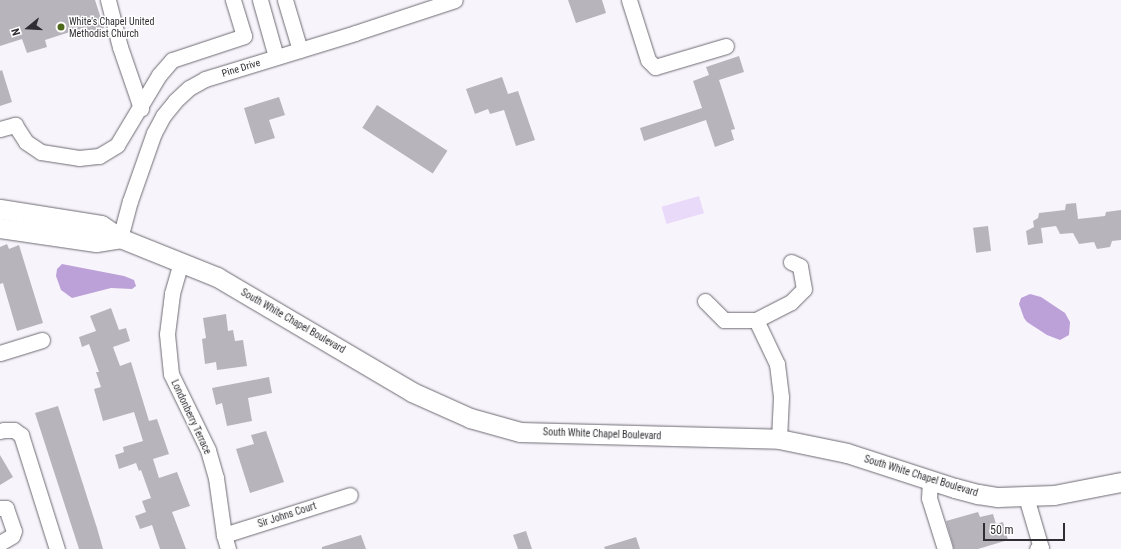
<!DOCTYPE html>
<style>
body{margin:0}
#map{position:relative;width:1121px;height:549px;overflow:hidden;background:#f8f4fc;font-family:"Roboto Condensed",sans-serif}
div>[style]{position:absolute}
.green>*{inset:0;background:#e9dafa;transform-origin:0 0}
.water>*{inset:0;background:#bca1d9}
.building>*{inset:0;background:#b8b4bc;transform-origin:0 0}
.roads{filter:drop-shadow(0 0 1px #6d6a71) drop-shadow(0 0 1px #6d6a71)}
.minor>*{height:15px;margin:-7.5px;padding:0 7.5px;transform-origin:7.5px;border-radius:7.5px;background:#fff}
.major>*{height:19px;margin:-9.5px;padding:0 9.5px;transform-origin:9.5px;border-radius:9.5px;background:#fff}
.dots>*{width:11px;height:11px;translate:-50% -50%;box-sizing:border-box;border:2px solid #fff;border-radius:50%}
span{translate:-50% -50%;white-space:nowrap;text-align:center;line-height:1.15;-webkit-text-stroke:3px #fff;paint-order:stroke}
.poi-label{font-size:10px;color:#302e32}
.left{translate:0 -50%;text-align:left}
.street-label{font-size:10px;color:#302e32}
.north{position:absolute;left:8px;top:8px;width:40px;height:40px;-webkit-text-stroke:3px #fff;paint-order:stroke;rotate:252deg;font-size:11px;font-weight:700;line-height:16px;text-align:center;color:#302e32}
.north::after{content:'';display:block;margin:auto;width:14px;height:18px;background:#302e32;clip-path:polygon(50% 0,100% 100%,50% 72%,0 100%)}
.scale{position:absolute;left:983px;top:523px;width:82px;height:18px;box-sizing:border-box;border:2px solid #302e32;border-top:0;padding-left:5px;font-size:12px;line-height:14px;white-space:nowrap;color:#302e32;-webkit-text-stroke:3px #fff;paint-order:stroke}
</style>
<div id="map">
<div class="green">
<i style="left:699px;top:196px;width:18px;height:39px;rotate:74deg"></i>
</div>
<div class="water">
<i style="clip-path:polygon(62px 264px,124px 276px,134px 280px,136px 286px,132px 289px,111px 288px,72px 298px,61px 290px,56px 276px,57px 269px)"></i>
<i style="clip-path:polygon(1030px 294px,1041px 297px,1065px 313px,1070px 322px,1069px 335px,1060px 340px,1047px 335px,1027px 322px,1024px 318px,1019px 304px,1021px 298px)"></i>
</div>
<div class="building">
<i style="clip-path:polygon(0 0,95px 0,104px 28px,75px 37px,73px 31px,45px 40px,47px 47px,27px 53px,22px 39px,0 46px)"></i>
<i style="clip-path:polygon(568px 0,602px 0,606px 13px,576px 23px)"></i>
<i style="clip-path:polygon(739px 56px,744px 72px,719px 80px,735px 129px,731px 130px,734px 140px,715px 147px,706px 120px,644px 141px,640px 128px,702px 108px,693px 81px,709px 75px,706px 67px)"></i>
<i style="clip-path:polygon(2px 70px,12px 102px,0 106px,0 71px)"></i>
<i style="clip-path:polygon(502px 77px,508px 94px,518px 91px,535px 140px,516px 146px,504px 110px,490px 114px,488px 109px,475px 114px,466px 89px)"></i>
<i style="clip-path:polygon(279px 97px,285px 115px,269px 120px,275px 138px,255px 144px,244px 108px)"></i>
<i style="left:377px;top:105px;width:84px;height:27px;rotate:33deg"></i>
<i style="clip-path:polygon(1076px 203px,1078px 219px,1105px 216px,1106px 212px,1121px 210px,1121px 240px,1112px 241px,1110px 247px,1097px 249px,1094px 242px,1079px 244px,1073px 233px,1060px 234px,1056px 226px,1041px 228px,1043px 243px,1028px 245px,1026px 231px,1034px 227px,1033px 221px,1038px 218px,1039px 213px,1065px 210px,1066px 204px)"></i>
<i style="left:988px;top:226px;width:25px;height:15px;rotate:83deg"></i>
<i style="clip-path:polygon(7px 244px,9px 249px,19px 245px,43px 323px,17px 331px,3px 283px,0 284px,0 247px)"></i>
<i style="clip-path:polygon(111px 308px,119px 330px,126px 328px,130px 341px,113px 347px,120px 366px,131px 362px,149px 421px,157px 419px,169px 454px,153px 459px,159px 478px,177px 472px,190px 506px,172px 512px,186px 549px,160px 549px,152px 525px,140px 529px,135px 516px,146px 512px,142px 501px,151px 498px,141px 470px,139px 471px,136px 463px,119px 469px,115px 455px,124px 452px,123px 447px,143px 441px,134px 412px,103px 421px,94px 389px,101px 387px,96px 372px,99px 372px,89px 344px,82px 347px,79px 337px,96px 331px,90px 316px)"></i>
<i style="clip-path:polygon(226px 314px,228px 331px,233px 330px,235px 341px,243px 340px,247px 366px,217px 370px,216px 362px,205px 364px,202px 339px,206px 338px,203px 318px)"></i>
<i style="clip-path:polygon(269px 377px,272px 393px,248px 398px,252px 421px,227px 426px,222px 403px,216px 405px,212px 388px)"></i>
<i style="clip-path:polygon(58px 406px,97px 528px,103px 549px,79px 549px,35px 413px)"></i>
<i style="clip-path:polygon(266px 431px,284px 482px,250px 493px,236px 449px,254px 444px,251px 435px)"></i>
<i style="clip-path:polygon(0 455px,13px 477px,0 485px)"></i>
<i style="clip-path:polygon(978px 512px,980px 517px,993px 514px,996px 524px,1003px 522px,1008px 540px,978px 549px,954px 549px,946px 521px)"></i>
<i style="clip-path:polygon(526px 531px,532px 549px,518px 549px,513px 535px)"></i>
<i style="clip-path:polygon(361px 535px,366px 549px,322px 549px,322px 547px)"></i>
<i style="clip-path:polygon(636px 537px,640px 549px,605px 549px,604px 547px)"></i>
</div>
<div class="roads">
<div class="minor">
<i style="left:108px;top:0;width:49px;rotate:75.7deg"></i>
<i style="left:120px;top:47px;width:65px;rotate:71deg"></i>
<i style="left:260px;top:0;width:59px;rotate:74.3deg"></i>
<i style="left:285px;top:0;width:52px;rotate:73.3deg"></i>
<i style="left:629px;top:0;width:63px;rotate:72.4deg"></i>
<i style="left:648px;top:60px;width:10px;rotate:45deg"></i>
<i style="left:655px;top:67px;width:74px;rotate:-16.5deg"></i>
<i style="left:0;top:129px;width:16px;rotate:-15deg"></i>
<i style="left:15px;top:125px;width:20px;rotate:57deg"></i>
<i style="left:26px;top:142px;width:18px;rotate:34deg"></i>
<i style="left:41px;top:152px;width:38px;rotate:9deg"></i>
<i style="left:79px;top:158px;width:20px;rotate:-6deg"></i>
<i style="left:99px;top:156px;width:21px;rotate:-31deg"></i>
<i style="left:117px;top:145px;width:82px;rotate:-59deg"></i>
<i style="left:159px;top:75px;width:20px;rotate:-49deg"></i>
<i style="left:172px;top:60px;width:76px;rotate:-18.4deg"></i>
<i style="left:244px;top:36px;width:38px;rotate:-107deg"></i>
<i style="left:120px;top:238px;width:38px;rotate:-75deg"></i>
<i style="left:130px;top:201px;width:72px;rotate:-70.6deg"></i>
<i style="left:154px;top:133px;width:19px;rotate:-62deg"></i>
<i style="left:163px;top:116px;width:19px;rotate:-51deg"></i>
<i style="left:175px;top:101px;width:19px;rotate:-43deg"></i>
<i style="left:189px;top:88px;width:18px;rotate:-29deg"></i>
<i style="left:205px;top:79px;width:157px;rotate:-17deg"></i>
<i style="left:355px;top:33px;width:105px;rotate:-18.3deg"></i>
<i style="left:181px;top:262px;width:33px;rotate:106deg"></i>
<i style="left:172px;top:294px;width:40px;rotate:97.1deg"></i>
<i style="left:167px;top:334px;width:40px;rotate:84.3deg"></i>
<i style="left:171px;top:374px;width:85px;rotate:64deg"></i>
<i style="left:208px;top:450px;width:29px;rotate:74deg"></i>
<i style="left:216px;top:478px;width:58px;rotate:82deg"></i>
<i style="left:224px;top:535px;width:15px;rotate:74deg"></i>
<i style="left:705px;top:301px;width:27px;rotate:45deg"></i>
<i style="left:724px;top:320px;width:32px"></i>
<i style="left:756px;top:320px;width:39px;rotate:-27deg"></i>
<i style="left:791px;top:302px;width:18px;rotate:-45deg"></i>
<i style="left:804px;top:289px;width:23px;rotate:-100deg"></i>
<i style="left:800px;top:266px;width:10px;rotate:-156deg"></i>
<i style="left:756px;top:320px;width:49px;rotate:64.5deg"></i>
<i style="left:777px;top:364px;width:33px;rotate:83deg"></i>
<i style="left:781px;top:397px;width:42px;rotate:92.7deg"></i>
<i style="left:0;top:353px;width:44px;rotate:-17.2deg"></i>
<i style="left:0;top:431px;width:4px;rotate:-14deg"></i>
<i style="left:4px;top:430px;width:10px"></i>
<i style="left:14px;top:430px;width:9px;rotate:36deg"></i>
<i style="left:21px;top:435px;width:120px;rotate:72.5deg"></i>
<i style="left:930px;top:480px;width:18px;rotate:93deg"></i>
<i style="left:929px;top:498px;width:53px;rotate:72.6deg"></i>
<i style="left:1026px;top:497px;width:53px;rotate:73.6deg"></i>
<i style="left:1041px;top:548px;width:4px;rotate:166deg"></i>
<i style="left:0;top:508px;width:6px"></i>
<i style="left:6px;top:508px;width:24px;rotate:71deg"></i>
<i style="left:14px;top:531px;width:5px;rotate:112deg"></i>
<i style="left:12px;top:536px;width:14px;rotate:150deg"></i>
<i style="left:224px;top:535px;width:132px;rotate:-17.6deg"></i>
</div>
<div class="major">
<i style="left:0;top:209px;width:102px;rotate:9deg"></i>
<i style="left:101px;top:225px;width:23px;rotate:34deg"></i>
<i style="left:120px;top:238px;width:105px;rotate:21.9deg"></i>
<i style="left:217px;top:277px;width:226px;rotate:30.5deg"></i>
<i style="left:412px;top:392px;width:64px;rotate:24.1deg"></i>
<i style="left:470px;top:418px;width:52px;rotate:15.6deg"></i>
<i style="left:520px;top:432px;width:259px;rotate:1.5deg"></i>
<i style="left:779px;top:439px;width:69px;rotate:11.6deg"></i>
<i style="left:847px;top:453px;width:114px;rotate:18deg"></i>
<i style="left:955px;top:488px;width:24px;rotate:15deg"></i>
<i style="left:978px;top:494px;width:20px;rotate:9deg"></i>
<i style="left:998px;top:497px;width:56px;rotate:-2deg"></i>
<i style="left:1054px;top:495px;width:68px;rotate:-11deg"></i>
<i style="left:0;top:228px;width:97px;rotate:8.3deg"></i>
<i style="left:96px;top:242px;width:24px;rotate:-9deg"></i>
</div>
</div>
<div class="dots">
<i style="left:61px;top:27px;background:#4f691b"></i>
</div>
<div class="poi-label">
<span class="left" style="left:69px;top:27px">White's Chapel United<br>Methodist Church</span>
</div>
<div class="street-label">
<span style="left:241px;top:68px;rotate:-17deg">Pine Drive</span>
<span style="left:293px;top:321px;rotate:30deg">South White Chapel Boulevard</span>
<span style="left:191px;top:417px;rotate:65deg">Londonberry Terrace</span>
<span style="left:602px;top:434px;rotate:2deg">South White Chapel Boulevard</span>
<span style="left:921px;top:476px;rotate:17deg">South White Chapel Boulevard</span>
<span style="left:287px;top:515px;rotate:-18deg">Sir Johns Court</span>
</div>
<div class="north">N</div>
<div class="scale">50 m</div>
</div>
